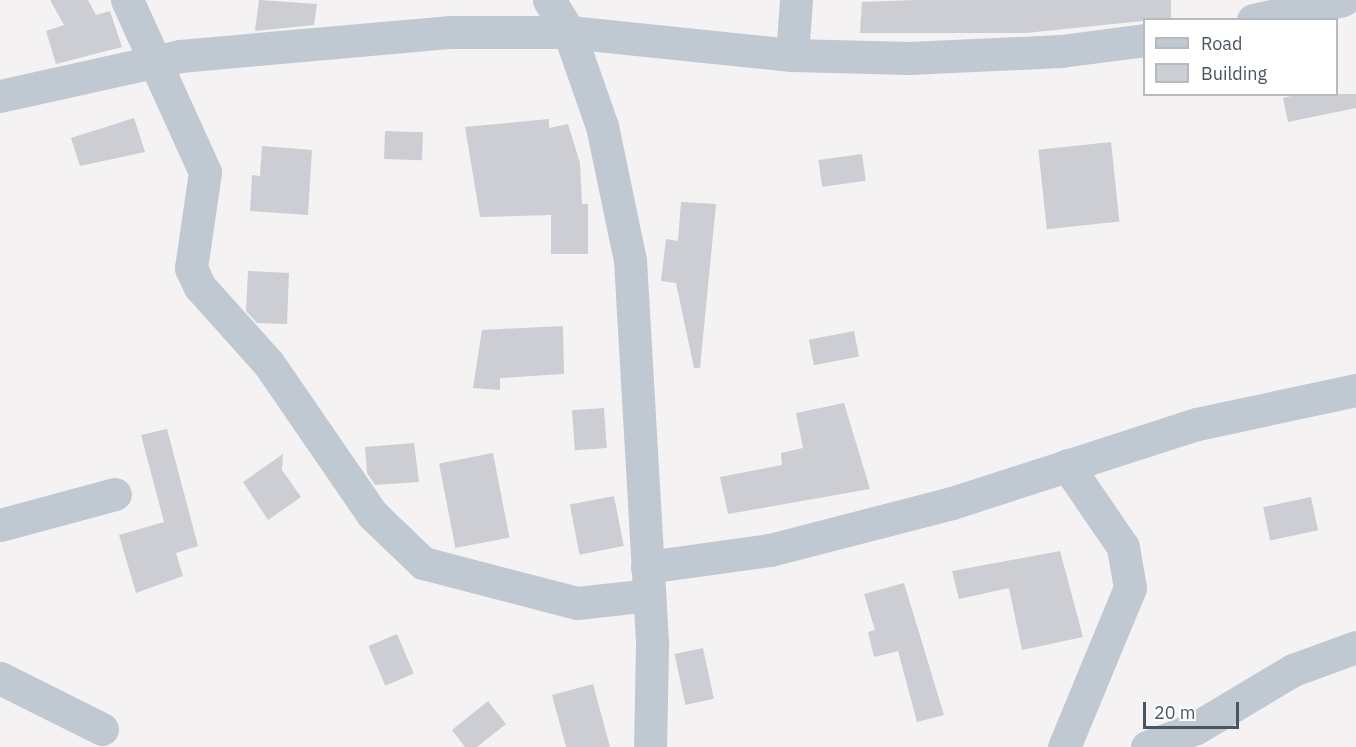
<!DOCTYPE html>
<style>
body{margin:0}
#map{position:relative;width:1356px;height:747px;overflow:hidden;background:#f4f2f2;font-family:"IBM Plex Sans",sans-serif}
div>[style]{position:absolute}
.building>*{inset:0;background:#ccced4;transform-origin:0 0}
.street>*{height:33px;margin:-16.5px;padding:0 16.5px;transform-origin:16.5px;border-radius:16.5px;background:#c0c9d1}
span{translate:-50% -50%;white-space:nowrap;text-align:center;line-height:1.15;-webkit-text-stroke:4.5px #fff;paint-order:stroke}
.legend{position:absolute;left:1143px;top:18px;width:195px;height:78px;box-sizing:border-box;background:#fff;border:2px solid #b6bbbf;margin:0;padding:8px 10px;list-style:none;font-size:18px;color:#495560}
.legend li{display:flex;align-items:center;gap:12px;height:30px}
.legend b{width:30px;border:2px solid #b6bbbf}
.scale{position:absolute;left:1143px;top:702px;width:96px;height:27px;box-sizing:border-box;border:3px solid #495560;border-top:0;padding-left:8px;font-size:18px;line-height:21px;white-space:nowrap;color:#495560;-webkit-text-stroke:4px #fff;paint-order:stroke}
</style>
<div id="map">
<div class="building">
<i style="clip-path:polygon(50px 0,88px 0,96px 15px,110px 11px,122px 47px,56px 64px,46px 31px,64px 25px)"></i>
<i style="clip-path:polygon(259px 0,317px 4px,314px 25px,255px 31px)"></i>
<i style="clip-path:polygon(916px 0,1171px 0,1171px 18px,1026px 33px,860px 33px,862px 2px)"></i>
<i style="clip-path:polygon(1299px 94px,1356px 94px,1356px 108px,1288px 122px,1283px 98px)"></i>
<i style="clip-path:polygon(134px 118px,145px 152px,80px 166px,71px 138px)"></i>
<i style="clip-path:polygon(549px 119px,549px 128px,568px 124px,580px 163px,582px 204px,588px 204px,588px 254px,551px 254px,551px 215px,480px 217px,465px 127px)"></i>
<i style="left:385px;top:131px;width:38px;height:28px;rotate:2deg"></i>
<i style="left:1111px;top:142px;width:80px;height:73px;rotate:84deg"></i>
<i style="clip-path:polygon(262px 146px,312px 150px,308px 215px,250px 211px,252px 175px,260px 176px)"></i>
<i style="left:862px;top:154px;width:27px;height:44px;rotate:82deg"></i>
<i style="clip-path:polygon(681px 202px,716px 204px,700px 368px,694px 368px,676px 283px,661px 281px,666px 239px,678px 241px)"></i>
<i style="clip-path:polygon(248px 271px,289px 273px,287px 324px,257px 323px,246px 311px)"></i>
<i style="clip-path:polygon(563px 326px,564px 374px,500px 378px,500px 390px,473px 388px,482px 330px)"></i>
<i style="left:854px;top:331px;width:26px;height:46px;rotate:79deg"></i>
<i style="clip-path:polygon(844px 403px,870px 489px,728px 514px,720px 477px,782px 465px,781px 453px,803px 448px,796px 413px)"></i>
<i style="left:604px;top:408px;width:40px;height:32px;rotate:86deg"></i>
<i style="clip-path:polygon(167px 429px,198px 546px,176px 553px,183px 576px,136px 593px,119px 535px,164px 522px,141px 435px)"></i>
<i style="clip-path:polygon(414px 443px,419px 482px,375px 485px,367px 473px,365px 447px)"></i>
<i style="left:493px;top:453px;width:86px;height:55px;rotate:79deg"></i>
<i style="clip-path:polygon(283px 454px,282px 470px,301px 497px,268px 520px,243px 482px)"></i>
<i style="left:614px;top:496px;width:51px;height:45px;rotate:79deg"></i>
<i style="left:1311px;top:497px;width:34px;height:49px;rotate:78deg"></i>
<i style="clip-path:polygon(1060px 551px,1083px 637px,1022px 650px,1009px 588px,959px 599px,952px 571px)"></i>
<i style="clip-path:polygon(904px 583px,944px 715px,917px 722px,898px 651px,874px 657px,868px 632px,875px 630px,864px 594px)"></i>
<i style="left:397px;top:634px;width:43px;height:31px;rotate:67deg"></i>
<i style="left:703px;top:648px;width:52px;height:29px;rotate:78deg"></i>
<i style="clip-path:polygon(593px 684px,610px 747px,566px 747px,552px 695px)"></i>
<i style="clip-path:polygon(488px 701px,506px 724px,477px 747px,465px 747px,452px 730px)"></i>
</div>
<div class="street">
<i style="left:127px;top:0;width:189px;rotate:65.6deg"></i>
<i style="left:205px;top:172px;width:97px;rotate:98.3deg"></i>
<i style="left:191px;top:268px;width:21px;rotate:65deg"></i>
<i style="left:200px;top:287px;width:103px;rotate:48.1deg"></i>
<i style="left:269px;top:364px;width:182px;rotate:55.5deg"></i>
<i style="left:372px;top:514px;width:71px;rotate:43.9deg"></i>
<i style="left:423px;top:563px;width:159px;rotate:14.6deg"></i>
<i style="left:577px;top:603px;width:72px;rotate:-6.3deg"></i>
<i style="left:549px;top:0;width:38px;rotate:58deg"></i>
<i style="left:569px;top:32px;width:100px;rotate:70.7deg"></i>
<i style="left:602px;top:126px;width:137px;rotate:78.2deg"></i>
<i style="left:630px;top:260px;width:386px;rotate:86.7deg"></i>
<i style="left:652px;top:645px;width:102px;rotate:91.1deg"></i>
<i style="left:1253px;top:20px;width:92px;rotate:-12.5deg"></i>
<i style="left:792px;top:55px;width:55px;rotate:-85.8deg"></i>
<i style="left:0;top:96px;width:184px;rotate:-12.5deg"></i>
<i style="left:180px;top:56px;width:272px;rotate:-5.1deg"></i>
<i style="left:451px;top:32px;width:118px"></i>
<i style="left:569px;top:32px;width:224px;rotate:5.9deg"></i>
<i style="left:792px;top:55px;width:117px;rotate:1.5deg"></i>
<i style="left:909px;top:58px;width:152px;rotate:-2.6deg"></i>
<i style="left:1061px;top:51px;width:84px;rotate:-7.5deg"></i>
<i style="left:0;top:525px;width:119px;rotate:-15.1deg"></i>
<i style="left:647px;top:567px;width:124px;rotate:-7.9deg"></i>
<i style="left:770px;top:550px;width:188px;rotate:-14.5deg"></i>
<i style="left:952px;top:503px;width:257px;rotate:-17.9deg"></i>
<i style="left:1197px;top:424px;width:163px;rotate:-12.1deg"></i>
<i style="left:0;top:678px;width:114px;rotate:26.6deg"></i>
<i style="left:1064px;top:747px;width:172px;rotate:-67.5deg"></i>
<i style="left:1130px;top:588px;width:42px;rotate:-99.7deg"></i>
<i style="left:1123px;top:547px;width:99px;rotate:-124.3deg"></i>
<i style="left:1147px;top:747px;width:53px;rotate:-21.2deg"></i>
<i style="left:1196px;top:728px;width:113px;rotate:-30.9deg"></i>
<i style="left:1293px;top:670px;width:67px;rotate:-20.1deg"></i>
</div>
<ul class="legend">
<li><b style="height:8px;background:#c0c9d1"></b>Road</li>
<li><b style="height:16px;background:#ccced4"></b>Building</li>
</ul>
<div class="scale">20 m</div>
</div>
